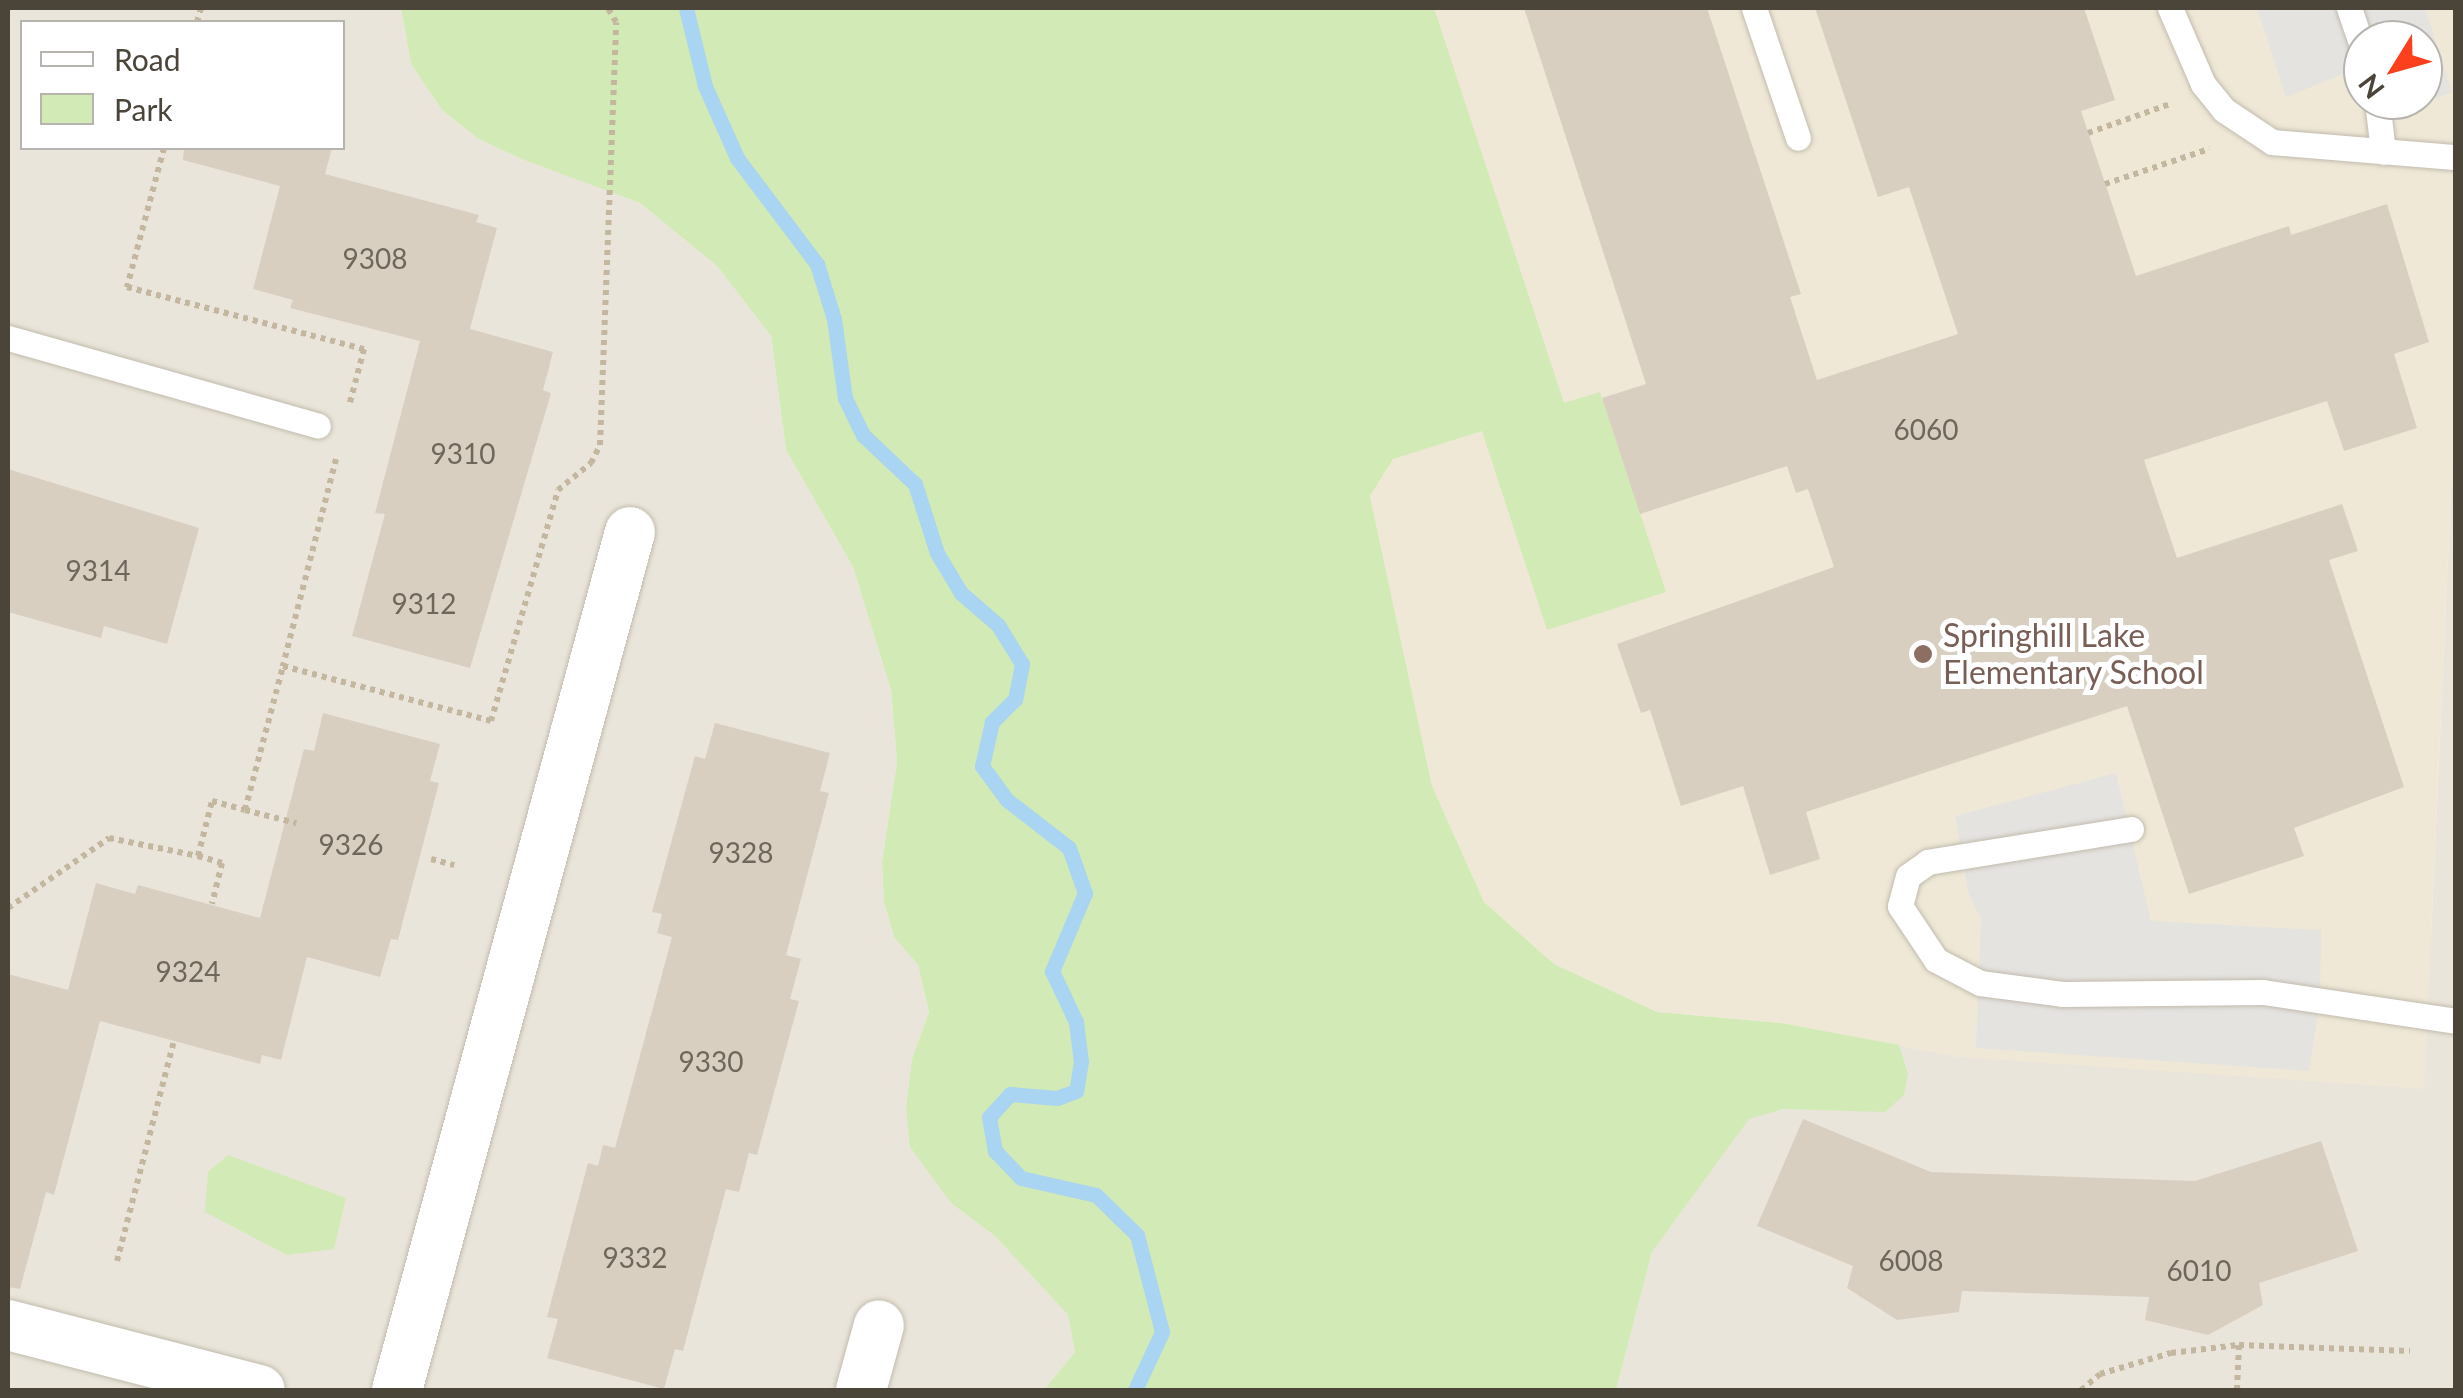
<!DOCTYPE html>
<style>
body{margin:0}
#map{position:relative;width:2463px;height:1398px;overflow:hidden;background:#f6f3ec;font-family:Lato,sans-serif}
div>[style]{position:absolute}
.residential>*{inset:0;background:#eae5da}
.education>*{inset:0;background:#efe8d6}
.green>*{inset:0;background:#d2eab5}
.parking>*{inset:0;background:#e5e3e0}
.stream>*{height:15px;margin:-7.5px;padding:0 7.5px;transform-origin:7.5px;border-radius:7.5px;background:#a9d4f2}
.building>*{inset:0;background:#d8cfc1}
.path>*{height:6px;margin-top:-3px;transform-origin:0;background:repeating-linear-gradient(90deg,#c4b79f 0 5px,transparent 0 10px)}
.roads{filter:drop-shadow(0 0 2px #c2bbae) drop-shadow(0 0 2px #c2bbae)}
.lane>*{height:25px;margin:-12.5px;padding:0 12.5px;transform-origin:12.5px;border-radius:12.5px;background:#fff}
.street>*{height:50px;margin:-25px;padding:0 25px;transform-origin:25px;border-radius:25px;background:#fff}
.dots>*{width:28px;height:28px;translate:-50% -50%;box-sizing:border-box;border:5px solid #fff;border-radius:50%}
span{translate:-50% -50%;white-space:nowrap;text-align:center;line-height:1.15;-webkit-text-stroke:10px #fff;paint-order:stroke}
.number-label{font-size:28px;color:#6e675b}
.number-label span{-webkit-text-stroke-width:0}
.education-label{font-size:32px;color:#785e54}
.left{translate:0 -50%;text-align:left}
.frame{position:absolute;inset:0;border:10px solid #4b4439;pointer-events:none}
.legend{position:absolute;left:20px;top:20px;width:325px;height:130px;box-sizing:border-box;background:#fff;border:2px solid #b7b4b0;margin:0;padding:12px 18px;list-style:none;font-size:30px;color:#4b4439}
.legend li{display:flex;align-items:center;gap:20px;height:50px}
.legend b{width:50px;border:2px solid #b7b4b0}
.north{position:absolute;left:2343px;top:20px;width:100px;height:100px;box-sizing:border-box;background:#fff;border:2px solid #b7b4b0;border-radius:50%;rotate:233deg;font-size:28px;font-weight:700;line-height:40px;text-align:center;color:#4b4439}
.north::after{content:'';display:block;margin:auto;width:35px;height:45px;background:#fc3f1d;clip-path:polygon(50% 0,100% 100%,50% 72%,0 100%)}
</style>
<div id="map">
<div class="residential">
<i style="clip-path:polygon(evenodd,8px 8px,401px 8px,411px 64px,442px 110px,477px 138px,521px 159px,640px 203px,717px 266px,771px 336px,786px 450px,853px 567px,891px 690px,897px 762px,882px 862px,884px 902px,894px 937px,918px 965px,929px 1012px,912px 1059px,906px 1108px,952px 1204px,995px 1236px,1068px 1315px,1075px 1352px,1044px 1390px,8px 1390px,8px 8px,22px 22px,342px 22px,342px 148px,22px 148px,22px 22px)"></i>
<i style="clip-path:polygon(2455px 403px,2455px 1390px,1616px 1390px,1652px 1252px,1749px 1118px,1783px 1109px,1885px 1111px,1908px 1073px,1899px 1045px,1960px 1057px,2431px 937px)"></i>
</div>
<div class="education">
<i style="clip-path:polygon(evenodd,1246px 8px,2455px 8px,2455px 403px,2424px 1089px,1960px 1057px,1781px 1023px,1657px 1012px,1554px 964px,1484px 902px,1432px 786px,1370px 496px,1393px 459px,1246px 8px,2363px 40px,2423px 40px,2423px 100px,2363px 100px,2363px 40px)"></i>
</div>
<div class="green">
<i style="clip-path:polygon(401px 8px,1434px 8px,1564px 403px,1600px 392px,1666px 592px,1547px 630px,1482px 431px,1393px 459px,1370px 496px,1432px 786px,1484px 902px,1554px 964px,1657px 1012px,1781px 1023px,1899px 1045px,1908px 1073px,1904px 1095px,1885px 1112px,1783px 1109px,1749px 1119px,1652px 1252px,1616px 1390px,1044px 1390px,1075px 1352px,1068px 1315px,995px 1236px,952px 1204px,910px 1147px,906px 1108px,912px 1059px,929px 1012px,918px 965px,894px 937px,884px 902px,882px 862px,897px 762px,891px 690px,853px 567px,786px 450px,771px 336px,717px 266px,640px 203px,521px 159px,477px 138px,442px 110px,411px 64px)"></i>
<i style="clip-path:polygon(228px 1155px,346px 1198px,334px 1249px,287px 1255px,205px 1212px,208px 1172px)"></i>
</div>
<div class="parking">
<i style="clip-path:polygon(2257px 8px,2425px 8px,2452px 92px,2380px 121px,2377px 100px,2423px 100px,2423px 40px,2363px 40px,2363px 66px,2286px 97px)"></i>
<i style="clip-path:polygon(2116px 773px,2151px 921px,2321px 930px,2320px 1001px,2309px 1071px,1976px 1048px,1981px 919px,1968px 892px,1955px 816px)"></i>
</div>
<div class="stream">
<i style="left:686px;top:8px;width:80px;rotate:76.3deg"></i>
<i style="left:705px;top:86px;width:79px;rotate:66deg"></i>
<i style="left:737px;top:158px;width:133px;rotate:53deg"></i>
<i style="left:817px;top:264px;width:58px;rotate:72.8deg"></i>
<i style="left:834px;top:319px;width:80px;rotate:82.1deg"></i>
<i style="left:845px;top:398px;width:41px;rotate:64.1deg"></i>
<i style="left:863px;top:435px;width:71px;rotate:43.3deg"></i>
<i style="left:915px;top:484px;width:72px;rotate:72.3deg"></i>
<i style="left:937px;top:553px;width:47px;rotate:59deg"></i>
<i style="left:961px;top:593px;width:49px;rotate:40.9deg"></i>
<i style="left:998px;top:625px;width:46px;rotate:58.4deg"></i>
<i style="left:1022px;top:664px;width:36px;rotate:101deg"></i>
<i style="left:1015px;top:699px;width:33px;rotate:135deg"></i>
<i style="left:992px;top:722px;width:45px;rotate:102.8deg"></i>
<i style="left:982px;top:766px;width:42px;rotate:53.7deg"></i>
<i style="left:1007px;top:800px;width:78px;rotate:37.7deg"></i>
<i style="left:1069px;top:848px;width:48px;rotate:70.4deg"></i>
<i style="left:1085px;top:893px;width:85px;rotate:112.9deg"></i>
<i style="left:1052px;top:971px;width:56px;rotate:64.8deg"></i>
<i style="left:1076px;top:1022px;width:39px;rotate:83deg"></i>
<i style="left:1081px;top:1061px;width:30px;rotate:99deg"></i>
<i style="left:1076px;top:1091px;width:20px;rotate:160deg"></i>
<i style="left:1057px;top:1098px;width:47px;rotate:-175.1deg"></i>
<i style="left:1010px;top:1094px;width:31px;rotate:132deg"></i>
<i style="left:989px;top:1117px;width:35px;rotate:80deg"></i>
<i style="left:995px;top:1151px;width:37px;rotate:46deg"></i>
<i style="left:1021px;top:1178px;width:77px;rotate:12.8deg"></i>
<i style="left:1096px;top:1195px;width:57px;rotate:44.3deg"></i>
<i style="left:1137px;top:1235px;width:100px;rotate:75.5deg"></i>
<i style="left:1162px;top:1332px;width:64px;rotate:115deg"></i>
</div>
<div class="building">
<i style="clip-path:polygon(1524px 8px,1707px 8px,1801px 294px,1790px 297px,1817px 380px,1958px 334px,1909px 187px,1878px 197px,1815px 8px,2084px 8px,2115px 100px,2081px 111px,2136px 276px,2289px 226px,2291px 235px,2387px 204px,2429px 342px,2394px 354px,2417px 428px,2344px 451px,2327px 401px,2144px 460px,2177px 558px,2342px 504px,2358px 551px,2329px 560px,2404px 787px,2294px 828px,2304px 856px,2189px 894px,2127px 706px,1806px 812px,1820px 859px,1770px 875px,1743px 786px,1681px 806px,1650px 710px,1641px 713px,1617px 644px,1834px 567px,1808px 489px,1796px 493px,1787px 466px,1640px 514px,1602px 398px,1646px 384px)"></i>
<i style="clip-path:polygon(184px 148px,332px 148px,325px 174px,479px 215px,476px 222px,497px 228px,470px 329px,553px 352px,543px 390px,551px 393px,470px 668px,352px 636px,385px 514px,375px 513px,420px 341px,290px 308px,293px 300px,253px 289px,280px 186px,183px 160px)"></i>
<i style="clip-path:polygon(8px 469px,199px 528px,167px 644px,104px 626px,101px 638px,8px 612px)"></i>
<i style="clip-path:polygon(323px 713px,440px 744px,430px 781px,439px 783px,398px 940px,391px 939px,380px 977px,307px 957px,281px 1060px,262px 1055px,260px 1064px,100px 1021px,54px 1195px,46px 1192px,20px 1289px,8px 1287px,8px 974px,68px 990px,96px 883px,135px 894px,138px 885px,260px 918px,304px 749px,314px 751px)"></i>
<i style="clip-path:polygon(715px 723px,830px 753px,820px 791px,829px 793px,786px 955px,801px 959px,790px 999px,799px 1001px,757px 1155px,749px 1153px,739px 1192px,726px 1189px,683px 1351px,675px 1349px,664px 1389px,547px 1358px,558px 1319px,547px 1317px,588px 1163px,598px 1166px,603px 1145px,615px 1148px,672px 937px,657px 933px,662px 914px,652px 912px,695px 756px,705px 759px)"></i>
<i style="clip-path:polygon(1803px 1119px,1931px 1172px,2195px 1181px,2321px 1141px,2358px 1251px,2259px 1283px,2263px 1305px,2208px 1335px,2145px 1320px,2149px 1297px,1962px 1291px,1959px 1312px,1897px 1320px,1847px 1288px,1853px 1266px,1757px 1226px)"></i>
</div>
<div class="path">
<i style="left:197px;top:22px;width:15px;rotate:-74deg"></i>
<i style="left:2088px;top:133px;width:87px;rotate:-19.5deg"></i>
<i style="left:164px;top:148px;width:144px;rotate:104.9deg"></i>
<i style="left:127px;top:287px;width:245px;rotate:14.7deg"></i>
<i style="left:364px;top:349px;width:59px;rotate:104.7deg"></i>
<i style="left:2105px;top:184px;width:110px;rotate:-18.6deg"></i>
<i style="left:336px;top:459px;width:214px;rotate:104.4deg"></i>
<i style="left:283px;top:666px;width:215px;rotate:14.8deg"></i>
<i style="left:491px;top:721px;width:241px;rotate:-73.8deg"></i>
<i style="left:558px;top:490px;width:43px;rotate:-39.3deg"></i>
<i style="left:591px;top:463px;width:20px;rotate:-63deg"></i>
<i style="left:600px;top:445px;width:423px;rotate:-87.8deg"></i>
<i style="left:616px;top:22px;width:16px;rotate:-120deg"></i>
<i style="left:245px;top:810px;width:53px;rotate:14.3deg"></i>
<i style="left:198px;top:856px;width:25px;rotate:16deg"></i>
<i style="left:222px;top:863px;width:42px;rotate:103.7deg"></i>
<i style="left:431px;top:859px;width:24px;rotate:15deg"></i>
<i style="left:8px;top:908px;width:123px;rotate:-34.7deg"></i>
<i style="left:109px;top:838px;width:91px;rotate:11.4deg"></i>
<i style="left:198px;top:856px;width:57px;rotate:-75.7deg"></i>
<i style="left:212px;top:801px;width:34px;rotate:15deg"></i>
<i style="left:245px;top:810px;width:149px;rotate:-75.2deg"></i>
<i style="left:117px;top:1261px;width:227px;rotate:-75.5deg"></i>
<i style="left:2081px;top:1390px;width:25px;rotate:-40deg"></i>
<i style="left:2100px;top:1374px;width:74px;rotate:-16.5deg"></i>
<i style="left:2171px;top:1353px;width:68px;rotate:-6.7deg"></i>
<i style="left:2239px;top:1345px;width:171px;rotate:2deg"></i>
<i style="left:2237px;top:1390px;width:45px;rotate:-87.5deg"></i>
</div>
<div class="roads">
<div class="lane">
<i style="left:1754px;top:8px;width:137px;rotate:71.3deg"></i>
<i style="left:2170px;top:8px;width:83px;rotate:66.5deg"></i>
<i style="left:2203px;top:84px;width:33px;rotate:51deg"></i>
<i style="left:2224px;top:110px;width:58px;rotate:33.7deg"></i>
<i style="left:2272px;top:142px;width:185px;rotate:4.7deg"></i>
<i style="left:2349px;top:8px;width:43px;rotate:71.1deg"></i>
<i style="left:2377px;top:100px;width:52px;rotate:83.4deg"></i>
<i style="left:8px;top:338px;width:322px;rotate:15.8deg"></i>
<i style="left:2131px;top:829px;width:206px;rotate:170.8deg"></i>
<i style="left:1928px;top:862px;width:24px;rotate:145deg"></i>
<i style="left:1908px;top:876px;width:31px;rotate:105deg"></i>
<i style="left:1900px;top:906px;width:65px;rotate:56.3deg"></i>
<i style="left:1936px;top:960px;width:50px;rotate:27.6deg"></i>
<i style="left:1980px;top:983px;width:83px;rotate:7.6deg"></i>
<i style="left:2062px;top:994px;width:201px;rotate:-0.6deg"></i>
<i style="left:2263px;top:992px;width:195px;rotate:8.5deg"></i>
</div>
<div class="street">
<i style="left:8px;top:1325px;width:260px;rotate:14.5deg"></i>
<i style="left:397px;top:1390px;width:889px;rotate:-74.81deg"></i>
<i style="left:861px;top:1390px;width:67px;rotate:-74.5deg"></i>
</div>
</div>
<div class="dots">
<i style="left:1923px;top:654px;background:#8d6e63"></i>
</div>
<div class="number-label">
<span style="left:375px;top:258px">9308</span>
<span style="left:1926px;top:429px">6060</span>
<span style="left:463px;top:453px">9310</span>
<span style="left:98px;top:570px">9314</span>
<span style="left:424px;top:603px">9312</span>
<span style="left:351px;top:844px">9326</span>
<span style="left:741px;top:852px">9328</span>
<span style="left:188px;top:971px">9324</span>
<span style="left:711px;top:1061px">9330</span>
<span style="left:635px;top:1257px">9332</span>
<span style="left:1911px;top:1260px">6008</span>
<span style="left:2199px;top:1270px">6010</span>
</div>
<div class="education-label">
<span class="left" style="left:1943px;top:654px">Springhill Lake<br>Elementary School</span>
</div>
<div class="frame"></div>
<ul class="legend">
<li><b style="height:12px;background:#fff"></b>Road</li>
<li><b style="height:28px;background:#d2eab5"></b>Park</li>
</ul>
<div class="north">N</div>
</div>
